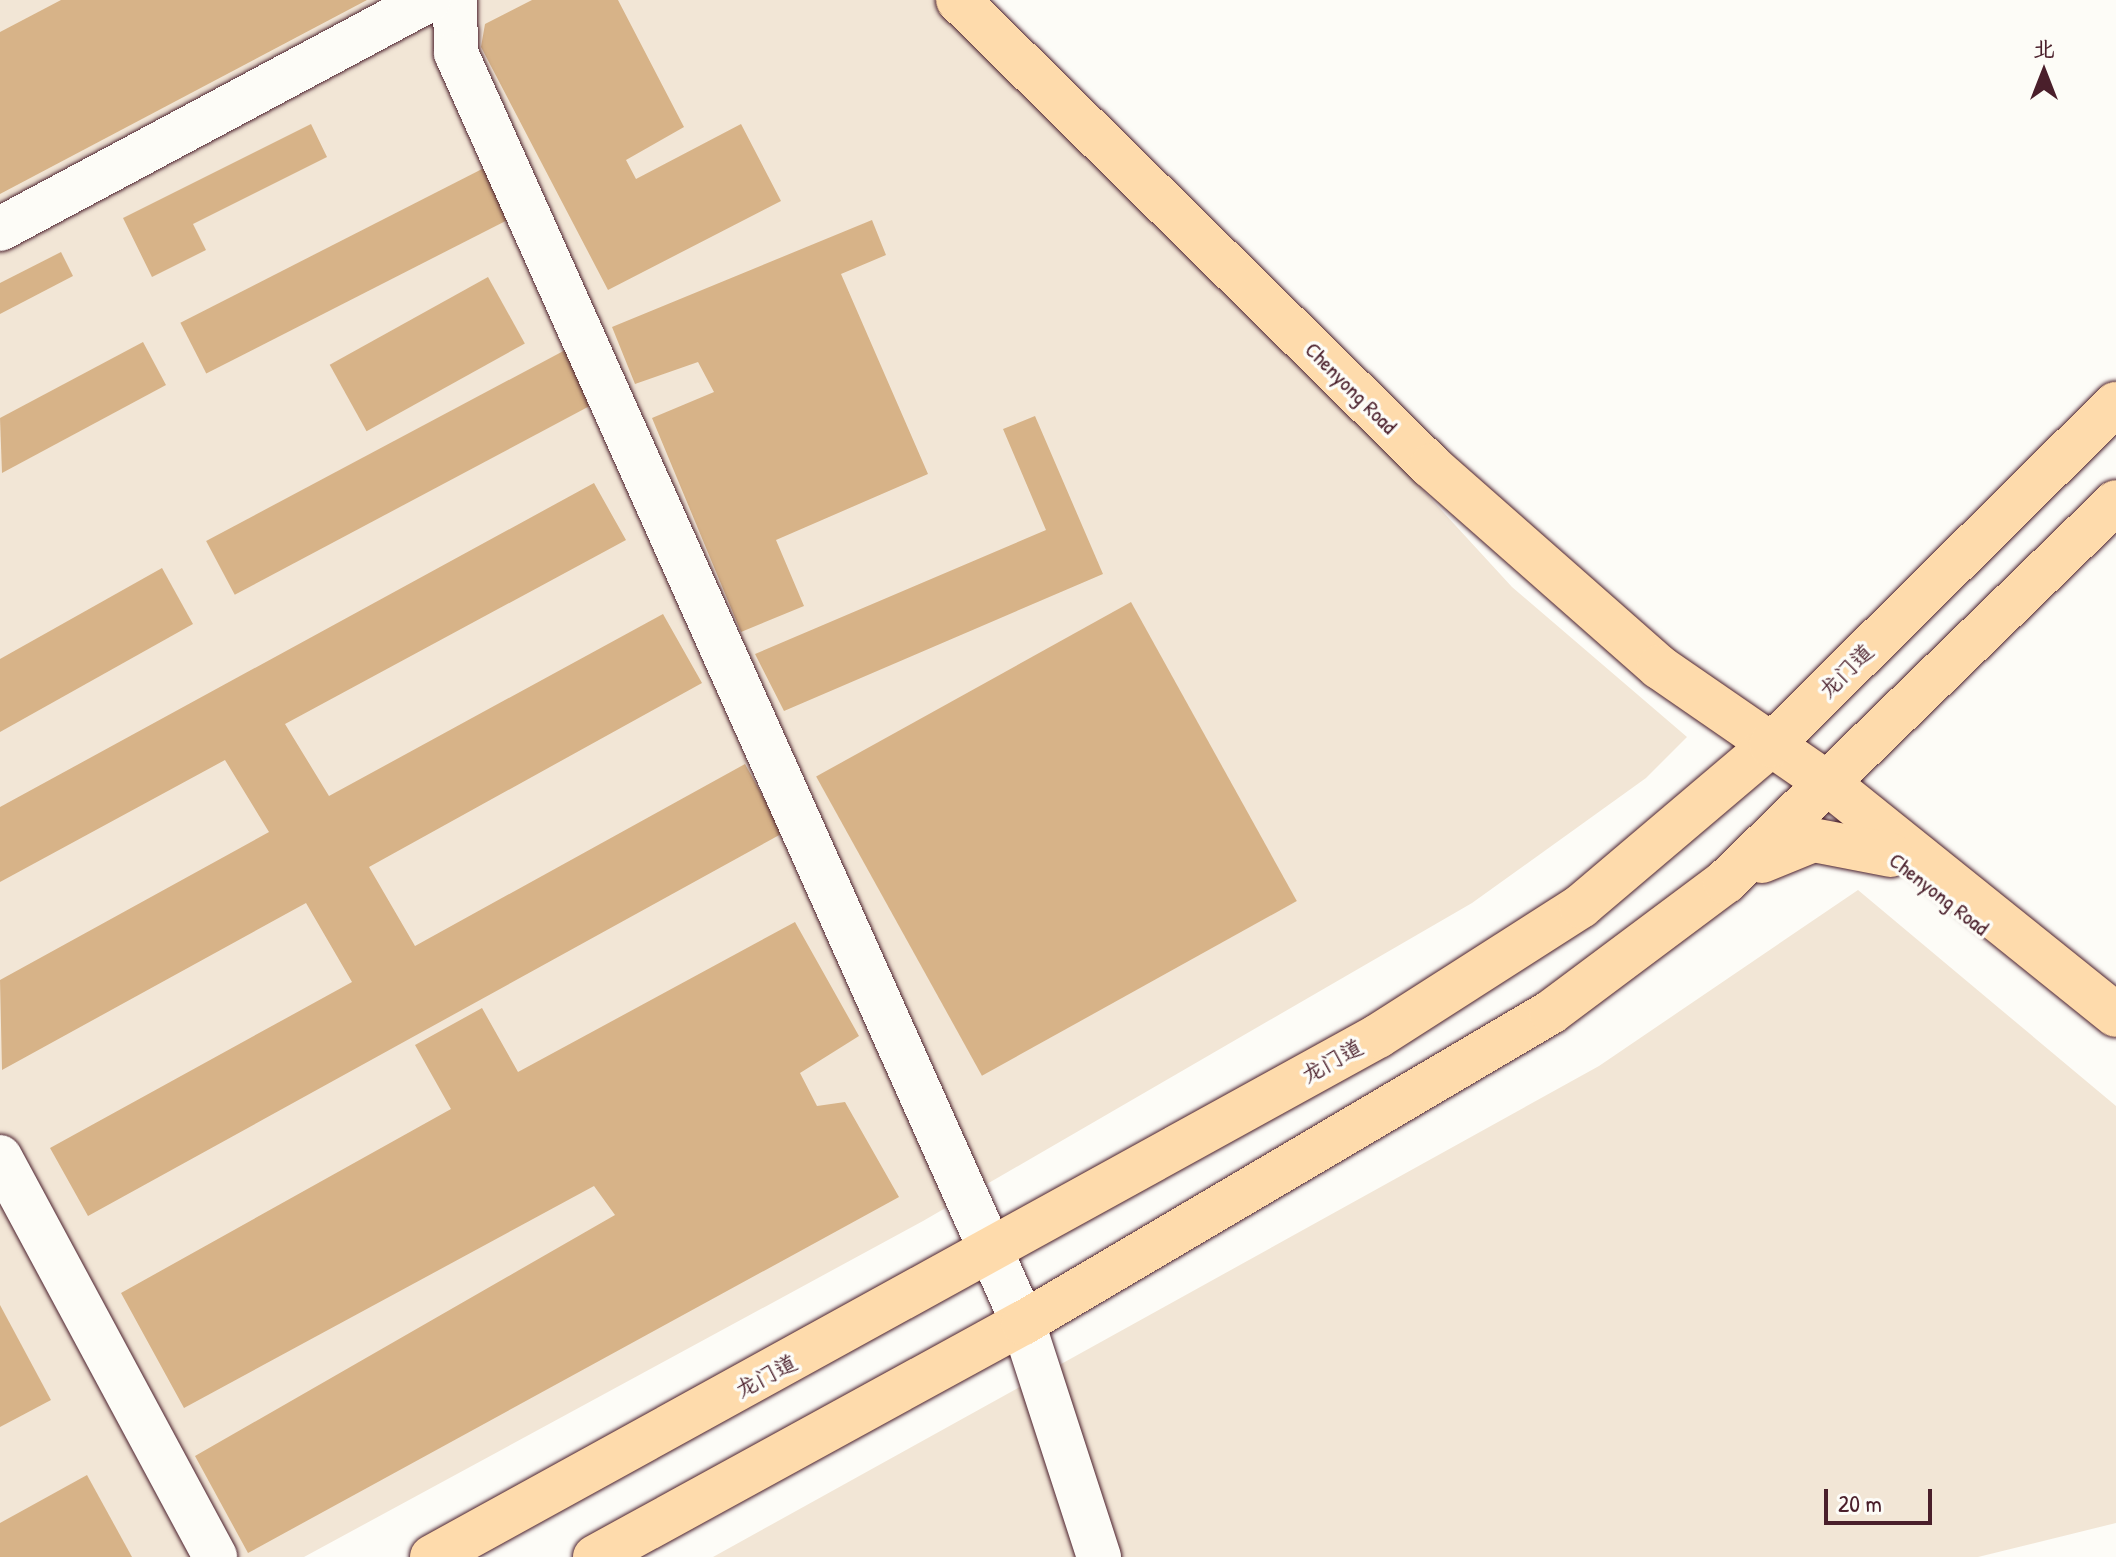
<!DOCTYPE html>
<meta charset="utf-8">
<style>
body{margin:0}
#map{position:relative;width:2116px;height:1557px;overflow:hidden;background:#fdfcf7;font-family:"Patrick Hand","LXGW WenKai TC",sans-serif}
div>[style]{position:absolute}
.built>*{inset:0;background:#f2e6d6}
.building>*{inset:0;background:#d7b388;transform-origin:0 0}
.roads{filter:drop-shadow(0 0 2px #4a1f2b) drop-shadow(0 0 2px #4a1f2b)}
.minor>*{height:44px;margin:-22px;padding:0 22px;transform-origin:22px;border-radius:22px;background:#fdfcf7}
.major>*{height:44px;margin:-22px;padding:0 22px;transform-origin:22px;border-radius:22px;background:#fedbac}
span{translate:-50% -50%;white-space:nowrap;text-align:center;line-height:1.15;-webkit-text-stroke:7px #fdfcf7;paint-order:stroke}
.street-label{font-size:22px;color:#4a1f2b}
.north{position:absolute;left:2004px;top:32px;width:80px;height:80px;-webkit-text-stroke:6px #fdfcf7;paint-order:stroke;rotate:0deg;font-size:22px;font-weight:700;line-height:32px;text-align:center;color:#4a1f2b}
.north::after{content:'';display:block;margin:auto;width:28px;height:36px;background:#4a1f2b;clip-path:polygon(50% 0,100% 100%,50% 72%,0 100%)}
.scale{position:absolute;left:1824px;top:1489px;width:108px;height:36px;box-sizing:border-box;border:4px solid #4a1f2b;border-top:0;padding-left:10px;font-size:24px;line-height:28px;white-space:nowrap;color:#4a1f2b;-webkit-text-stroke:6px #fdfcf7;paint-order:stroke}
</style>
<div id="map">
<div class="built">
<i style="clip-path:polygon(0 0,973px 0,1512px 587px,1687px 737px,1646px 778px,1472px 903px,923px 1221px,304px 1557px,0 1557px)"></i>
<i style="clip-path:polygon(1858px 890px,2116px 1106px,2116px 1523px,1978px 1557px,713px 1557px,1599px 1066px)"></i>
</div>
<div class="building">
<i style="clip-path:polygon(61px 0,367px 0,0 194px,0 32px)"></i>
<i style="clip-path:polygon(532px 0,618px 0,684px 127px,626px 160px,636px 179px,741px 124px,781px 201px,608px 290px,481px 47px,485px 24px)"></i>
<i style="clip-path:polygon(311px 124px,327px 157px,193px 224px,206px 250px,152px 277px,123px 218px)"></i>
<i style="left:486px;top:167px;width:57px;height:343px;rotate:63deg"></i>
<i style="clip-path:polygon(872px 220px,886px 255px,841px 274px,928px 474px,776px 540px,804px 606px,741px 632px,652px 418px,714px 392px,698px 362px,635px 384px,612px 327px)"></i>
<i style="clip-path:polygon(61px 252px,73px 276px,0 314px,0 283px)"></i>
<i style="left:488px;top:277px;width:76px;height:181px;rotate:61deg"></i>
<i style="clip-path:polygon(143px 342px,166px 385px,2px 473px,0 418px)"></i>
<i style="left:569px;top:348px;width:61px;height:411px;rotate:62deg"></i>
<i style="clip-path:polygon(1035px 416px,1103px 574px,784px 711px,755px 654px,1046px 530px,1003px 429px)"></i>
<i style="clip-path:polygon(594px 483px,626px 540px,285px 724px,329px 796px,663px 614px,702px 683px,369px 867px,415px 946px,745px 764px,783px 833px,88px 1216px,50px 1148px,352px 982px,306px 903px,2px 1070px,0 980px,269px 832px,225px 760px,0 882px,0 807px)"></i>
<i style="clip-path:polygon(162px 568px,193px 624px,0 732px,0 659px)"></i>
<i style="left:1131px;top:602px;width:342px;height:360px;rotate:61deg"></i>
<i style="clip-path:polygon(795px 922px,859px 1036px,800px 1073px,817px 1106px,845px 1102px,899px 1197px,248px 1553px,195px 1456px,615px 1215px,594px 1186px,184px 1408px,121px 1293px,451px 1109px,415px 1045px,482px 1008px,518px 1072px)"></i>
<i style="clip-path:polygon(0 1305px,51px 1400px,0 1427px)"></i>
<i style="clip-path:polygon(87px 1475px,132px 1557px,0 1557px,0 1523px)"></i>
</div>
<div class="roads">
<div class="minor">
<i style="left:455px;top:0;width:53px;rotate:88.9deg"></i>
<i style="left:456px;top:53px;width:1391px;rotate:65.94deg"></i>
<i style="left:1023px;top:1323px;width:246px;rotate:72deg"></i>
<i style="left:0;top:229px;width:486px;rotate:-28.1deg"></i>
<i style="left:0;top:1157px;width:454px;rotate:61.7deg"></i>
</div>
<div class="major">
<i style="left:958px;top:0;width:664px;rotate:44.57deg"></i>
<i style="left:1431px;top:466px;width:304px;rotate:41.4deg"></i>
<i style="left:1659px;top:667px;width:208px;rotate:34.6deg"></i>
<i style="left:1830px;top:785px;width:367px;rotate:38.8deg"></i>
<i style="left:1762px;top:861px;width:55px;rotate:-22.4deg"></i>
<i style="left:1813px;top:840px;width:79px;rotate:10.9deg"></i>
<i style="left:432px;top:1557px;width:1080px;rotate:-28.84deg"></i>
<i style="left:1378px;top:1036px;width:241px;rotate:-32.6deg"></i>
<i style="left:1581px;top:906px;width:249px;rotate:-40.3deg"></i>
<i style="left:1771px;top:745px;width:485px;rotate:-44.7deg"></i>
<i style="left:595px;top:1557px;width:488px;rotate:-28.7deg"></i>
<i style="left:1023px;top:1323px;width:613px;rotate:-30.5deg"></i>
<i style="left:1551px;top:1012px;width:217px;rotate:-36.8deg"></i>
<i style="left:1725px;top:882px;width:545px;rotate:-44.18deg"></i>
</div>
</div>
<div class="street-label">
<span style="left:1351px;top:388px;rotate:45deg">Chenyong Road</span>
<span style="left:1846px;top:671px;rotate:-45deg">龙门道</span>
<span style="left:1939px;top:894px;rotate:38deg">Chenyong Road</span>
<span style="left:1332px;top:1061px;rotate:-29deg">龙门道</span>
<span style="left:766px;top:1376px;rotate:-28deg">龙门道</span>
</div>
<div class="north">北</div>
<div class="scale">20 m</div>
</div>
